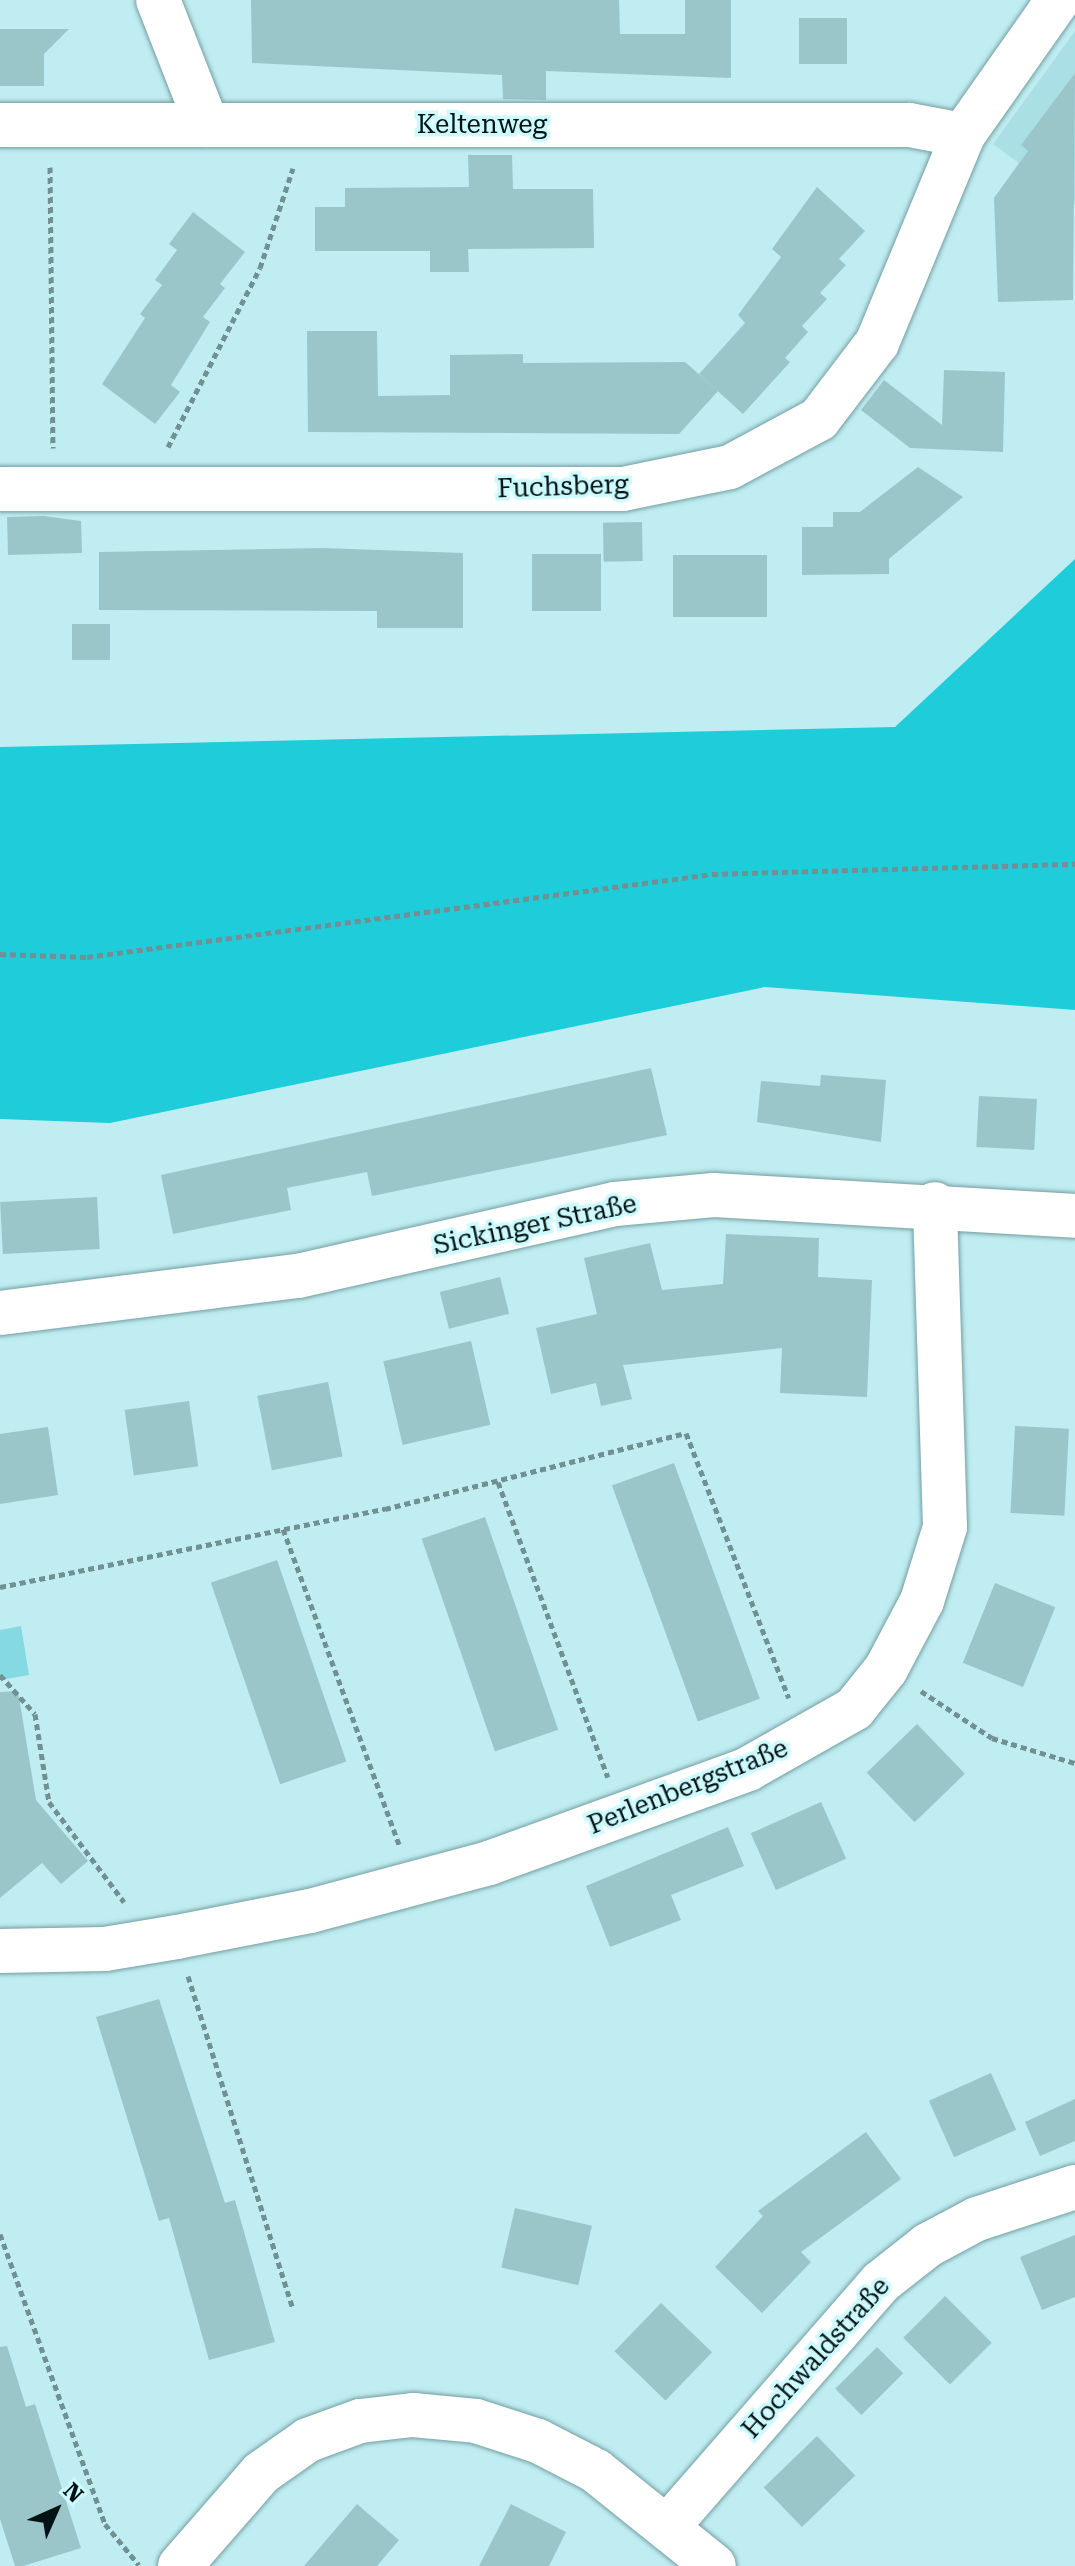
<!DOCTYPE html>
<meta charset="utf-8">
<style>
body{margin:0}
#map{position:relative;width:1075px;height:2566px;overflow:hidden;background:#c0edf1;font-family:"Roboto Serif",serif}
div>[style]{position:absolute}
.built>*{inset:0;background:#aadfe5}
.green>*{inset:0;background:#84d9e2}
.forest>*{inset:0;background:#1fccda}
.building>*{inset:0;background:#9ac6ca;transform-origin:0 0}
.path>*{height:5px;margin-top:-2.5px;transform-origin:0;background:repeating-linear-gradient(90deg,#709093 0 6px,transparent 0 10px)}
.roads{filter:drop-shadow(0 0 2px #739ea2) drop-shadow(0 0 2px #739ea2)}
.minor>*{height:44px;margin:-22px;padding:0 22px;transform-origin:22px;border-radius:22px;background:#fff}
span{translate:-50% -50%;white-space:nowrap;text-align:center;line-height:1.15;-webkit-text-stroke:7px #cdfafe;paint-order:stroke}
.street-label{font-size:26px;color:#031213}
.north{position:absolute;left:16px;top:2470px;width:80px;height:80px;-webkit-text-stroke:6px #cdfafe;paint-order:stroke;rotate:45deg;font-size:22px;font-weight:700;line-height:32px;text-align:center;color:#031213}
.north::after{content:'';display:block;margin:auto;width:28px;height:36px;background:#031213;clip-path:polygon(50% 0,100% 100%,50% 72%,0 100%)}
</style>
<div id="map">
<div class="built">
<i style="clip-path:polygon(1075px 31px,1075px 205px,993px 144px)"></i>
</div>
<div class="green">
<i style="clip-path:polygon(21px 1626px,29px 1675px,0 1680px,0 1630px)"></i>
</div>
<div class="forest">
<i style="clip-path:polygon(1075px 559px,1075px 1010px,765px 987px,110px 1123px,0 1119px,0 747px,895px 727px)"></i>
</div>
<div class="building">
<i style="clip-path:polygon(251px 0,619px 0,620px 34px,685px 34px,685px 0,731px 0,731px 78px,546px 71px,546px 100px,503px 99px,502px 75px,252px 63px)"></i>
<i style="left:799px;top:18px;width:48px;height:46px"></i>
<i style="clip-path:polygon(0 29px,69px 29px,44px 54px,44px 86px,0 86px)"></i>
<i style="clip-path:polygon(1075px 73px,1073px 300px,998px 302px,994px 198px,1028px 151px,1021px 145px)"></i>
<i style="clip-path:polygon(468px 155px,512px 155px,513px 189px,593px 189px,594px 248px,468px 249px,469px 272px,430px 272px,430px 251px,315px 251px,315px 207px,345px 207px,345px 188px,469px 187px)"></i>
<i style="clip-path:polygon(817px 187px,865px 231px,839px 259px,846px 265px,820px 293px,827px 299px,802px 326px,808px 332px,785px 358px,790px 362px,743px 414px,699px 374px,745px 323px,738px 315px,781px 257px,772px 249px)"></i>
<i style="clip-path:polygon(193px 212px,245px 252px,220px 284px,225px 288px,203px 317px,210px 322px,171px 385px,180px 392px,155px 424px,102px 384px,145px 318px,140px 314px,162px 285px,155px 280px,177px 250px,169px 244px)"></i>
<i style="clip-path:polygon(307px 331px,377px 331px,378px 396px,450px 395px,450px 355px,523px 354px,523px 363px,685px 362px,718px 391px,679px 434px,308px 432px)"></i>
<i style="clip-path:polygon(944px 370px,1005px 372px,1003px 452px,910px 448px,861px 410px,884px 380px,942px 425px)"></i>
<i style="clip-path:polygon(918px 467px,963px 497px,889px 559px,889px 574px,802px 575px,802px 527px,833px 527px,833px 512px,860px 512px)"></i>
<i style="clip-path:polygon(44px 516px,81px 521px,82px 553px,8px 555px,7px 517px)"></i>
<i style="left:642px;top:522px;width:39px;height:39px;rotate:89deg"></i>
<i style="clip-path:polygon(323px 548px,463px 553px,463px 628px,377px 628px,377px 611px,99px 610px,99px 552px)"></i>
<i style="left:532px;top:554px;width:69px;height:57px"></i>
<i style="left:673px;top:555px;width:94px;height:62px"></i>
<i style="left:72px;top:624px;width:38px;height:36px"></i>
<i style="clip-path:polygon(651px 1068px,667px 1135px,372px 1196px,367px 1172px,287px 1188px,291px 1210px,173px 1234px,161px 1175px)"></i>
<i style="clip-path:polygon(821px 1075px,886px 1080px,881px 1142px,757px 1122px,761px 1081px,820px 1086px)"></i>
<i style="left:979px;top:1096px;width:58px;height:51px;rotate:3deg"></i>
<i style="left:97px;top:1197px;width:52px;height:97px;rotate:87deg"></i>
<i style="clip-path:polygon(726px 1234px,819px 1238px,818px 1277px,872px 1280px,867px 1397px,780px 1393px,782px 1348px,623px 1365px,632px 1399px,601px 1406px,596px 1383px,551px 1394px,536px 1328px,597px 1314px,584px 1258px,650px 1243px,662px 1290px,723px 1284px)"></i>
<i style="left:500px;top:1277px;width:38px;height:62px;rotate:76deg"></i>
<i style="left:471px;top:1341px;width:86px;height:90px;rotate:77deg"></i>
<i style="left:328px;top:1382px;width:76px;height:72px;rotate:79deg"></i>
<i style="left:189px;top:1401px;width:66px;height:65px;rotate:82deg"></i>
<i style="left:1015px;top:1426px;width:54px;height:87px;rotate:3deg"></i>
<i style="clip-path:polygon(48px 1427px,58px 1495px,0 1504px,0 1434px)"></i>
<i style="left:674px;top:1463px;width:251px;height:66px;rotate:70deg"></i>
<i style="left:485px;top:1517px;width:225px;height:67px;rotate:71deg"></i>
<i style="left:277px;top:1560px;width:213px;height:70px;rotate:71deg"></i>
<i style="left:995px;top:1583px;width:65px;height:86px;rotate:22deg"></i>
<i style="clip-path:polygon(18px 1691px,36px 1800px,88px 1861px,61px 1884px,42px 1863px,0 1898px,0 1692px)"></i>
<i style="left:917px;top:1724px;width:69px;height:70px;rotate:46deg"></i>
<i style="left:821px;top:1802px;width:62px;height:77px;rotate:66deg"></i>
<i style="clip-path:polygon(728px 1827px,744px 1866px,671px 1895px,681px 1920px,610px 1947px,586px 1886px)"></i>
<i style="clip-path:polygon(159px 1999px,225px 2203px,235px 2200px,275px 2342px,209px 2360px,169px 2218px,159px 2221px,96px 2017px)"></i>
<i style="left:991px;top:2073px;width:62px;height:68px;rotate:66deg"></i>
<i style="clip-path:polygon(1075px 2099px,1075px 2141px,1040px 2156px,1025px 2122px)"></i>
<i style="clip-path:polygon(866px 2132px,901px 2179px,801px 2252px,811px 2262px,762px 2313px,715px 2267px,763px 2216px,758px 2211px)"></i>
<i style="left:515px;top:2208px;width:79px;height:61px;rotate:13deg"></i>
<i style="clip-path:polygon(1075px 2235px,1075px 2297px,1042px 2310px,1020px 2257px)"></i>
<i style="left:945px;top:2296px;width:66px;height:59px;rotate:45deg"></i>
<i style="left:661px;top:2303px;width:71px;height:67px;rotate:44deg"></i>
<i style="clip-path:polygon(7px 2346px,26px 2407px,35px 2404px,81px 2548px,23px 2566px,15px 2566px,0 2519px,0 2347px)"></i>
<i style="left:877px;top:2347px;width:37px;height:59px;rotate:45deg"></i>
<i style="left:817px;top:2436px;width:55px;height:74px;rotate:46deg"></i>
<i style="clip-path:polygon(357px 2504px,399px 2540px,377px 2566px,304px 2566px)"></i>
<i style="clip-path:polygon(511px 2504px,566px 2532px,549px 2566px,479px 2566px)"></i>
</div>
<div class="path">
<i style="left:50px;top:167px;width:281px;rotate:89.4deg"></i>
<i style="left:168px;top:447px;width:201px;rotate:-62.8deg"></i>
<i style="left:260px;top:268px;width:105px;rotate:-71.7deg"></i>
<i style="left:0;top:954px;width:87px;rotate:2deg"></i>
<i style="left:87px;top:957px;width:630px;rotate:-7.56deg"></i>
<i style="left:712px;top:874px;width:363px;rotate:-1.6deg"></i>
<i style="left:498px;top:1482px;width:315px;rotate:69.6deg"></i>
<i style="left:283px;top:1529px;width:336px;rotate:69.8deg"></i>
<i style="left:0;top:1587px;width:393px;rotate:-11.5deg"></i>
<i style="left:385px;top:1509px;width:310px;rotate:-14.2deg"></i>
<i style="left:686px;top:1433px;width:284px;rotate:68.8deg"></i>
<i style="left:0;top:1675px;width:52px;rotate:48.1deg"></i>
<i style="left:35px;top:1714px;width:89px;rotate:81deg"></i>
<i style="left:49px;top:1802px;width:125px;rotate:53.1deg"></i>
<i style="left:921px;top:1691px;width:85px;rotate:33.5deg"></i>
<i style="left:992px;top:1738px;width:87px;rotate:16.8deg"></i>
<i style="left:188px;top:1976px;width:350px;rotate:72.5deg"></i>
<i style="left:0;top:2234px;width:308px;rotate:70.1deg"></i>
<i style="left:105px;top:2524px;width:53px;rotate:50.3deg"></i>
</div>
<div class="roads">
<div class="minor">
<i style="left:158px;top:0;width:134px;rotate:68.6deg"></i>
<i style="left:0;top:125px;width:909px"></i>
<i style="left:909px;top:125px;width:55px;rotate:10.5deg"></i>
<i style="left:0;top:489px;width:623px"></i>
<i style="left:623px;top:489px;width:109px;rotate:-11.6deg"></i>
<i style="left:730px;top:467px;width:101px;rotate:-28.3deg"></i>
<i style="left:819px;top:419px;width:96px;rotate:-52.7deg"></i>
<i style="left:877px;top:343px;width:225px;rotate:-67.5deg"></i>
<i style="left:963px;top:135px;width:165px;rotate:-54.9deg"></i>
<i style="left:0;top:1313px;width:300px;rotate:-7.1deg"></i>
<i style="left:298px;top:1276px;width:325px;rotate:-12.8deg"></i>
<i style="left:615px;top:1204px;width:99px;rotate:-5.2deg"></i>
<i style="left:714px;top:1195px;width:362px;rotate:3.3deg"></i>
<i style="left:0;top:1951px;width:105px;rotate:-1.1deg"></i>
<i style="left:105px;top:1949px;width:73px;rotate:-9.5deg"></i>
<i style="left:177px;top:1937px;width:136px;rotate:-11.1deg"></i>
<i style="left:310px;top:1911px;width:185px;rotate:-15deg"></i>
<i style="left:489px;top:1863px;width:276px;rotate:-19.9deg"></i>
<i style="left:748px;top:1769px;width:122px;rotate:-29.5deg"></i>
<i style="left:854px;top:1709px;width:51px;rotate:-51.3deg"></i>
<i style="left:886px;top:1669px;width:77px;rotate:-62.1deg"></i>
<i style="left:922px;top:1601px;width:77px;rotate:-72.7deg"></i>
<i style="left:945px;top:1527px;width:323px;rotate:-91.8deg"></i>
<i style="left:669px;top:2525px;width:322px;rotate:-48.9deg"></i>
<i style="left:881px;top:2282px;width:60px;rotate:-38.2deg"></i>
<i style="left:928px;top:2245px;width:55px;rotate:-28deg"></i>
<i style="left:977px;top:2219px;width:103px;rotate:-18.1deg"></i>
<i style="left:180px;top:2566px;width:123px;rotate:-48.9deg"></i>
<i style="left:261px;top:2473px;width:57px;rotate:-35.1deg"></i>
<i style="left:308px;top:2440px;width:55px;rotate:-20.1deg"></i>
<i style="left:360px;top:2421px;width:53px;rotate:-6.5deg"></i>
<i style="left:413px;top:2415px;width:63px;rotate:5.4deg"></i>
<i style="left:476px;top:2421px;width:65px;rotate:17.9deg"></i>
<i style="left:538px;top:2441px;width:65px;rotate:27.3deg"></i>
<i style="left:596px;top:2471px;width:151px;rotate:38.8deg"></i>
</div>
</div>
<div class="street-label">
<span style="left:482px;top:125px">Keltenweg</span>
<span style="left:563px;top:487px;rotate:-2deg">Fuchsberg</span>
<span style="left:535px;top:1225px;rotate:-12deg">Sickinger Straße</span>
<span style="left:688px;top:1787px;rotate:-22deg">Perlenbergstraße</span>
<span style="left:816px;top:2358px;rotate:-48deg">Hochwaldstraße</span>
</div>
<div class="north">N</div>
</div>
